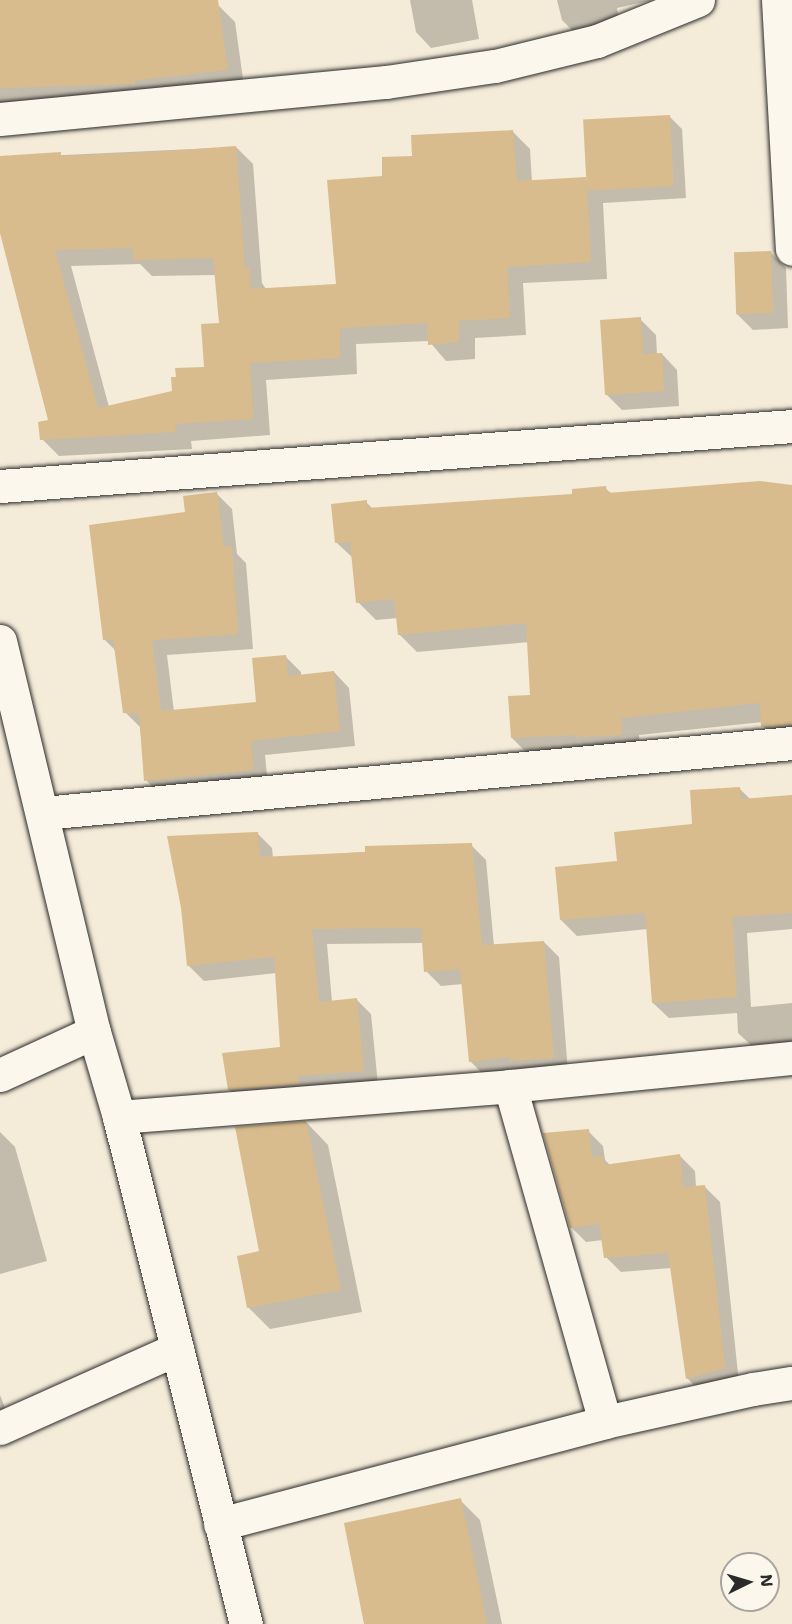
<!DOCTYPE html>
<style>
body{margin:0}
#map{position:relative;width:792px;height:1624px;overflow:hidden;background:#f4ebd9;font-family:"Shantell Sans",sans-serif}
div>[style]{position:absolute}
.shadow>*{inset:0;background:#0003}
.building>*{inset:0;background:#d9bc8d;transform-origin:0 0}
.roads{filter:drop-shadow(0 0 2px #2b2b2b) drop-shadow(0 0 2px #2b2b2b)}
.minor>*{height:33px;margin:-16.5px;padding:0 16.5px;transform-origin:16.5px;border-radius:16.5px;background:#fbf7ec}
.highway>*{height:33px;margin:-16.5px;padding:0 16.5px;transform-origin:16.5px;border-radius:16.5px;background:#fbf7ec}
span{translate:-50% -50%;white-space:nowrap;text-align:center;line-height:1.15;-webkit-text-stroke:6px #fbf7ec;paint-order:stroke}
.north{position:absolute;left:720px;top:1552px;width:60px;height:60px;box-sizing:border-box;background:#fbf7ec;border:2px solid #a8a59f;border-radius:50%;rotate:85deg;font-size:16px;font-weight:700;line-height:24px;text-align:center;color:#2b2b2b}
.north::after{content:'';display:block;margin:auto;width:21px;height:27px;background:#2b2b2b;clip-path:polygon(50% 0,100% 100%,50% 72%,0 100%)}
</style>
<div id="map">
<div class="shadow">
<i style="clip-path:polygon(0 0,130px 0,218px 5px,235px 22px,244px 86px,0 104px)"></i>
<i style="clip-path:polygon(410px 0,472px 0,479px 39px,431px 48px,416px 32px)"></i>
<i style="clip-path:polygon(557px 0,653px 0,617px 8px,620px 25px,577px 35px,562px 20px)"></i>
<i style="clip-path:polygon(evenodd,670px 117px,682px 129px,686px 198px,603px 203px,607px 279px,523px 283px,526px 335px,475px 338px,475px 359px,446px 361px,429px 341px,356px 344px,357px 374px,266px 380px,270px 435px,191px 441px,192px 449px,59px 456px,42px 439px,50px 421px,0 202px,0 158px,236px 147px,253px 164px,262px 283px,266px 289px,338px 285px,384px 177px,414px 158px,513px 132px,530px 149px,532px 182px,585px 179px,589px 183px,670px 117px,140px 264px,152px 276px,216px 275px,220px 324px,206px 368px,174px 392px,109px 407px,71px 266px,140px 264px)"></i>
<i style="clip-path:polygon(770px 252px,786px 268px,788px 328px,753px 330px,737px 314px)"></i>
<i style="clip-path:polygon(640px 319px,656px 335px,657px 355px,662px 354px,677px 370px,679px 406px,622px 410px,606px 394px)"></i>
<i style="clip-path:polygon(792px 486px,792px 744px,781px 744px,763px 726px,763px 722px,639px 735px,640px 752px,530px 756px,512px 738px,532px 696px,529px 642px,417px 652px,399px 634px,398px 618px,376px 620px,358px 602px,354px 559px,337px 543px,366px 502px,373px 509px,574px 496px,605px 488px,612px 494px)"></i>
<i style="clip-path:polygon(217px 494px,232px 509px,237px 554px,246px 563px,253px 649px,167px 655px,174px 712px,258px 704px,286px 657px,301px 672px,301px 676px,334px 672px,349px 688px,355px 746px,265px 755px,268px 785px,161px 796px,146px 780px,140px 727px,125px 712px,116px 651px,104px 639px,186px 514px)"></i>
<i style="clip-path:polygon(739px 788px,751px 800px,792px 796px,792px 929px,747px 933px,751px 1007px,792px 1003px,792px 1047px,754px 1048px,738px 1033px,737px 1013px,669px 1018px,653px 1003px,648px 929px,577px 936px,561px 920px,619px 863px,694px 825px)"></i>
<i style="clip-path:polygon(257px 833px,272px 848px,273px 858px,471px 845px,486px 860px,494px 946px,544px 942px,559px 957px,568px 1072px,485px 1076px,470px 1061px,463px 984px,441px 986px,426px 971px,423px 943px,327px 944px,332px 1002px,356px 999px,371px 1014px,378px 1085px,244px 1104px,229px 1089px,282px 1048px,276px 973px,204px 981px,189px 966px)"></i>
<i style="clip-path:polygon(306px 1122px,328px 1145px,362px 1312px,270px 1329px,248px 1307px,261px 1253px)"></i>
<i style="clip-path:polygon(588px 1131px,603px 1146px,605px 1160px,611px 1166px,680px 1156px,695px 1171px,696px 1187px,705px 1187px,720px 1202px,739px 1383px,702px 1393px,687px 1378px,671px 1268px,621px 1272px,606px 1257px,603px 1240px,586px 1242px,571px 1227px)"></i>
<i style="clip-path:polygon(0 1132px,15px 1147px,47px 1261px,0 1274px)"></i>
<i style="clip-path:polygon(0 1395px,11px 1423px,0 1429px)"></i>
<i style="clip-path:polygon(460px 1500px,480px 1520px,502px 1624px,366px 1624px)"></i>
</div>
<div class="building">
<i style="clip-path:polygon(0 0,218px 0,228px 70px,135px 80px,135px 84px,0 88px)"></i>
<i style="left:670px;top:115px;width:71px;height:87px;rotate:87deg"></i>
<i style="clip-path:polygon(evenodd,513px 130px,517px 181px,586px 177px,591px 262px,507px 267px,510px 318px,459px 321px,459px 342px,428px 345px,427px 323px,340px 328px,340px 358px,250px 363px,253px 419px,175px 424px,176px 432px,40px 440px,38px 422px,48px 420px,0 233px,0 156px,61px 152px,61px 156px,154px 152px,236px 146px,245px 268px,249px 268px,251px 289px,336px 284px,327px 180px,382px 176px,382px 157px,412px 156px,411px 135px,513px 130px,133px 248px,133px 260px,213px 258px,219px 323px,201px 324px,204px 367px,175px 368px,176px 377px,171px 377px,172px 391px,98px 408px,55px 250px,133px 248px)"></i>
<i style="left:771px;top:251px;width:62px;height:37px;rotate:88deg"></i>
<i style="clip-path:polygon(641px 317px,643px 354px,662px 353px,664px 391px,605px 395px,600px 320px)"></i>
<i style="clip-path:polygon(760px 481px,792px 485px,792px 725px,761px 727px,760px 703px,621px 718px,622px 735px,577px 737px,576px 735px,511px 738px,508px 696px,530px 695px,526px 623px,398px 635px,394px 599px,356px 603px,350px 542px,335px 543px,331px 504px,367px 500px,367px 508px,572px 494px,572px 489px,606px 486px,607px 493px)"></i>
<i style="clip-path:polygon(217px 492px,224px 547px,232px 546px,238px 634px,152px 640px,161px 711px,256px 702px,252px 658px,286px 655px,288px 676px,334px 671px,340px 731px,251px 741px,253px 770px,144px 781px,139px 714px,123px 713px,113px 639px,103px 640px,89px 525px,185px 512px,183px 496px)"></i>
<i style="clip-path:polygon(740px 787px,741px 799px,792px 795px,792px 913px,732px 917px,737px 997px,652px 1003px,645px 913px,560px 920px,555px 867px,617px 861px,614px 832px,692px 824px,690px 790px)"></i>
<i style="clip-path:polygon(258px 832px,260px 857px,365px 852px,365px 846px,472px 843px,482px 945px,544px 941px,554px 1058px,510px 1061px,510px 1057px,469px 1062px,460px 969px,424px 972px,421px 928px,312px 929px,319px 1002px,357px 998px,364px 1071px,297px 1076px,299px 1084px,228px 1090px,222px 1053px,280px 1047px,274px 957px,187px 966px,181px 908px,167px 836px)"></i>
<i style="clip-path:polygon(306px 1121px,341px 1290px,247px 1308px,237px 1256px,259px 1251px,235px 1127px)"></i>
<i style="clip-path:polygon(589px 1129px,592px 1157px,603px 1156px,604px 1165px,680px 1154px,683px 1187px,705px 1185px,725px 1368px,686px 1379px,668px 1253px,604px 1258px,599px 1224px,570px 1228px,543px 1133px)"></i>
<i style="clip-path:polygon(461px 1498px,487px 1624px,364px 1624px,344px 1523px)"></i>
</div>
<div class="roads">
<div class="minor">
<i style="left:778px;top:0;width:249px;rotate:86.8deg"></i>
<i style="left:0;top:119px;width:388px;rotate:-5.5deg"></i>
<i style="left:386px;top:82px;width:110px;rotate:-8.4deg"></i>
<i style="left:495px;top:66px;width:105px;rotate:-13.8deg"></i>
<i style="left:597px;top:41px;width:109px;rotate:-22.1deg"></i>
<i style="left:0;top:486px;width:794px;rotate:-4.33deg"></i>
<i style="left:43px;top:813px;width:752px;rotate:-5.34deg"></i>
<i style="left:0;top:1075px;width:103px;rotate:-24.6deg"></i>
<i style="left:510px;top:1086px;width:349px;rotate:74.2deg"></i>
<i style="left:119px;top:1117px;width:392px;rotate:-4.5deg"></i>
<i style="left:510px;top:1086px;width:283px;rotate:-5.7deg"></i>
<i style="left:0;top:1428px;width:194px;rotate:-24.1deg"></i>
<i style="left:220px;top:1524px;width:398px;rotate:-14.8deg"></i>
<i style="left:605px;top:1422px;width:152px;rotate:-12.6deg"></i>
<i style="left:753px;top:1389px;width:39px;rotate:-9deg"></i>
</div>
<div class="highway">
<i style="left:0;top:641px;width:402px;rotate:76.5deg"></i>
<i style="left:94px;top:1032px;width:89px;rotate:73.6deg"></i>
<i style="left:119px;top:1117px;width:523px;rotate:75.94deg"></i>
</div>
</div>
<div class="north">N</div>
</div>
